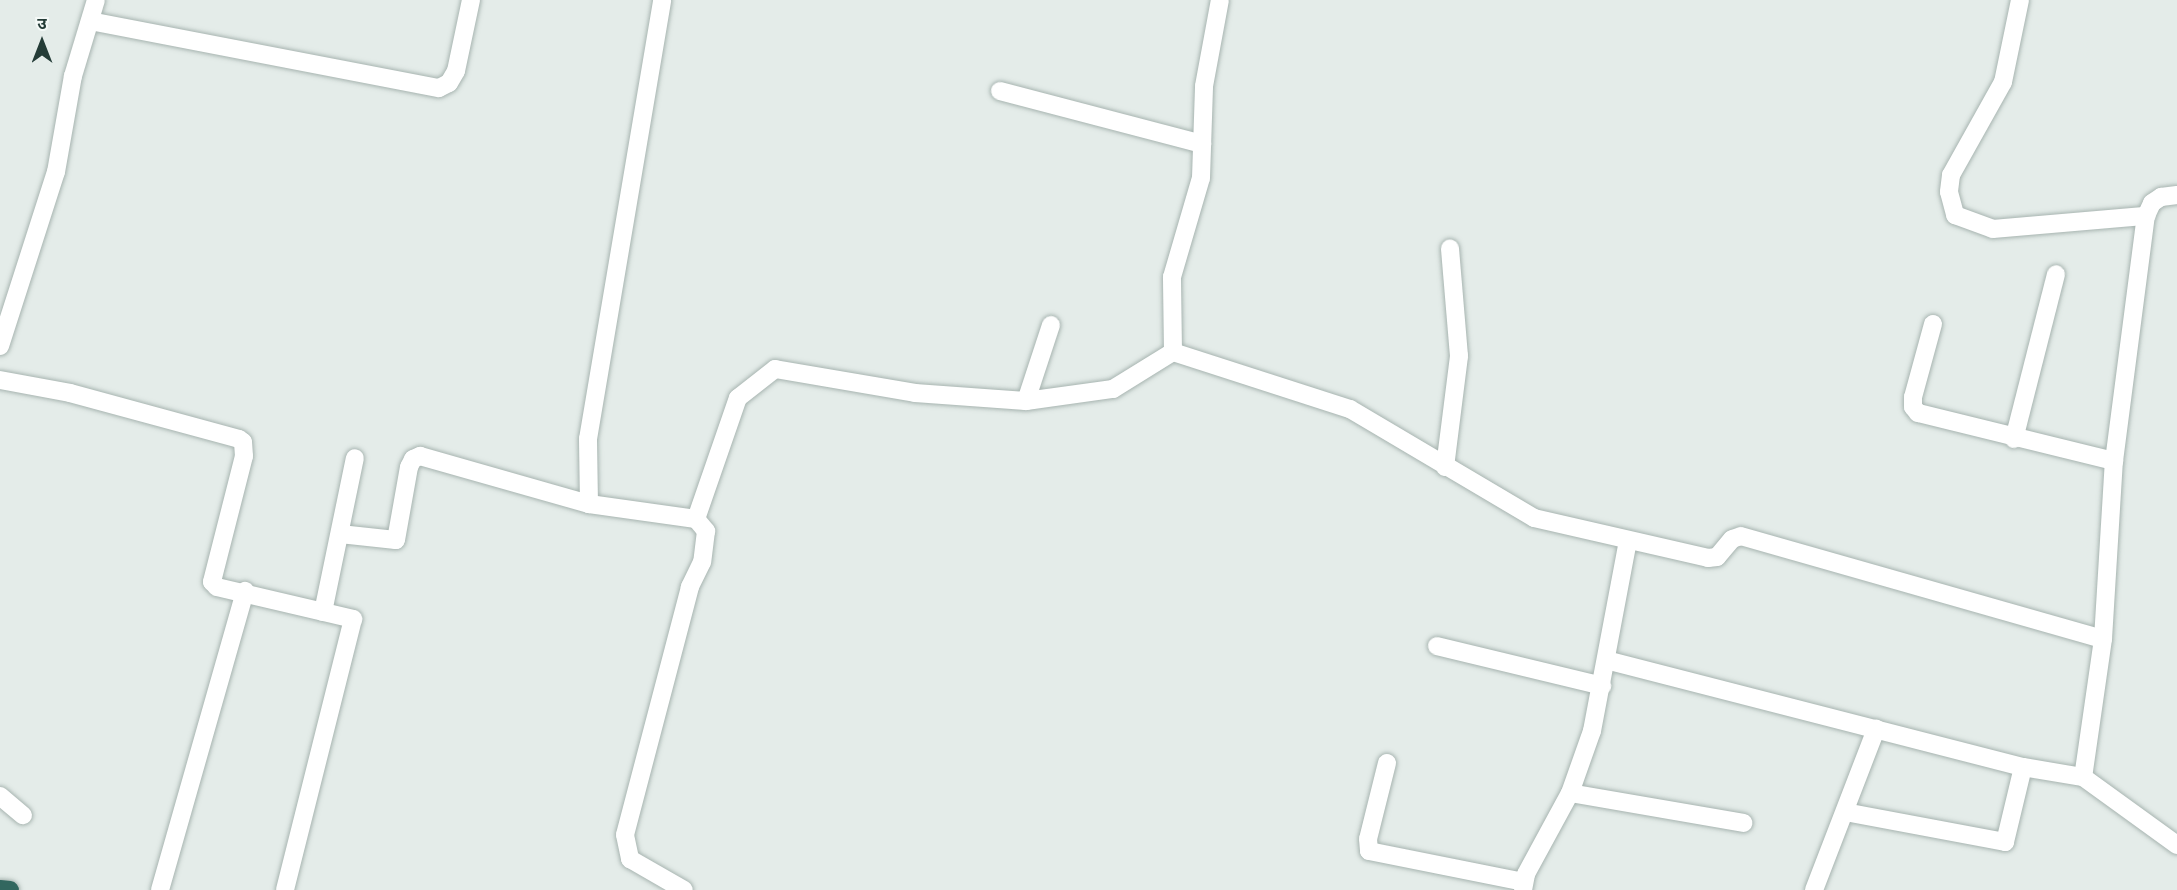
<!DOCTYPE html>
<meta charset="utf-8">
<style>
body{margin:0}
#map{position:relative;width:2177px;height:890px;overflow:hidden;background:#e4ece9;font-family:Karla,"Noto Sans Devanagari",sans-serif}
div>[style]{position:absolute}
.roads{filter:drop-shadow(0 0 2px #a7b4b0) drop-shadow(0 0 2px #a7b4b0)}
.minor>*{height:18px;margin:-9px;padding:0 9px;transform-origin:9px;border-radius:9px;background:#fff}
.highway>*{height:18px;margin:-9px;padding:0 9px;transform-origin:9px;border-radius:9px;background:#32675f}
span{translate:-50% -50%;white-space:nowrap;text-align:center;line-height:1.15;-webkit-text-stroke:5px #f4f9f7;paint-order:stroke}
.north{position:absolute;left:12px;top:12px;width:60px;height:60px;-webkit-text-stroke:4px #f4f9f7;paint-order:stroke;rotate:0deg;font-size:16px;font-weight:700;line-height:24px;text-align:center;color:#243c37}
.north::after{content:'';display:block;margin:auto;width:21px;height:27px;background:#243c37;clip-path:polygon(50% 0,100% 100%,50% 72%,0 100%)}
</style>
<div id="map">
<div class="roads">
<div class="minor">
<i style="left:2020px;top:0;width:84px;rotate:101.7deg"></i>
<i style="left:2003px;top:82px;width:107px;rotate:119.2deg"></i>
<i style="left:1951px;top:175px;width:17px;rotate:97deg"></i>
<i style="left:1949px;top:192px;width:24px;rotate:75deg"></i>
<i style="left:1955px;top:215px;width:40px;rotate:20.2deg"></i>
<i style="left:1993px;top:229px;width:154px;rotate:-4.9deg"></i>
<i style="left:90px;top:21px;width:355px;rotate:10.9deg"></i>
<i style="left:439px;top:88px;width:11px;rotate:-27deg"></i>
<i style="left:449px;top:83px;width:14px;rotate:-60deg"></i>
<i style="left:456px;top:71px;width:73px;rotate:-78.1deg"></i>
<i style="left:1000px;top:91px;width:209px;rotate:14.7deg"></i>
<i style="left:1933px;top:324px;width:76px;rotate:105.3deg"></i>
<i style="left:1913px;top:397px;width:10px;rotate:90deg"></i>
<i style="left:1913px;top:407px;width:8px;rotate:50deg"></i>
<i style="left:1918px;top:413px;width:202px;rotate:13.8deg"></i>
<i style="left:0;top:346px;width:183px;rotate:-72.2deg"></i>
<i style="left:56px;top:172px;width:97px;rotate:-80deg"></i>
<i style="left:73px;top:76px;width:79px;rotate:-73.2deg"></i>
<i style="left:1173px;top:352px;width:186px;rotate:17.9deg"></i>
<i style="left:1350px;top:409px;width:214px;rotate:30.6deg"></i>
<i style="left:1534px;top:518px;width:179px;rotate:12.9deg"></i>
<i style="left:1708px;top:558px;width:9px;rotate:-6deg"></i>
<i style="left:1717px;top:557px;width:23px;rotate:-50deg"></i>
<i style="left:1732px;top:539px;width:9px;rotate:-18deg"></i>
<i style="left:1741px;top:536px;width:376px;rotate:15.9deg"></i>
<i style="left:2103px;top:639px;width:139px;rotate:98.2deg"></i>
<i style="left:2083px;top:777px;width:116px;rotate:35.9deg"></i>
<i style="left:0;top:380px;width:71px;rotate:10.5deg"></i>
<i style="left:70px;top:393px;width:175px;rotate:15.2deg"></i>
<i style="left:239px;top:439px;width:5px;rotate:37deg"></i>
<i style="left:243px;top:442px;width:14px;rotate:86deg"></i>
<i style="left:244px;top:456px;width:130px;rotate:104.3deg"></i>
<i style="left:212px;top:582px;width:7px;rotate:45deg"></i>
<i style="left:217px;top:587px;width:140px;rotate:13.2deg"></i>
<i style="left:353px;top:619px;width:279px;rotate:104.1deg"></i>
<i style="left:1026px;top:401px;width:80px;rotate:-71.8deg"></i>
<i style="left:2014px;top:439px;width:170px;rotate:-75.7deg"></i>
<i style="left:1445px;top:467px;width:112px;rotate:-82.8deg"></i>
<i style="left:1459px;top:356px;width:108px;rotate:-94.8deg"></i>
<i style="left:589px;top:504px;width:65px;rotate:-90.9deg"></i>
<i style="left:588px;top:439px;width:445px;rotate:-80.4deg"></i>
<i style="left:696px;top:519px;width:128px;rotate:-70.9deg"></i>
<i style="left:738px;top:398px;width:47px;rotate:-38.1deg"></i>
<i style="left:775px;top:369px;width:142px;rotate:9.7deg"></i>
<i style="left:915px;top:393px;width:111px;rotate:4.1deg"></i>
<i style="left:1026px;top:401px;width:88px;rotate:-7.9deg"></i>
<i style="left:1113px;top:389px;width:70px;rotate:-31.7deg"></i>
<i style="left:1173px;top:352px;width:75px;rotate:-90.8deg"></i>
<i style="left:1172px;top:277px;width:103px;rotate:-73.7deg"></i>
<i style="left:1201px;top:178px;width:92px;rotate:-88.1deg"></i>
<i style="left:1204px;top:86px;width:87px;rotate:-79.5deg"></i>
<i style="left:340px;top:534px;width:56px;rotate:6.1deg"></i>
<i style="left:396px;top:540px;width:74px;rotate:-79.9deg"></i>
<i style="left:409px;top:467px;width:9px;rotate:-63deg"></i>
<i style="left:413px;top:459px;width:8px;rotate:-23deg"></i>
<i style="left:420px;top:456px;width:176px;rotate:15.9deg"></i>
<i style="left:589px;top:504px;width:108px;rotate:8deg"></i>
<i style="left:696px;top:519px;width:16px;rotate:50deg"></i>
<i style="left:706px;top:531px;width:31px;rotate:97deg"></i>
<i style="left:702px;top:562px;width:28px;rotate:116deg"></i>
<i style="left:690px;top:587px;width:256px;rotate:104.7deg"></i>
<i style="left:625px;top:835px;width:25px;rotate:78deg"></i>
<i style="left:630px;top:859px;width:62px;rotate:29.9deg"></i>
<i style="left:323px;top:612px;width:157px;rotate:-78.3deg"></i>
<i style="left:2103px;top:639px;width:178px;rotate:-86.5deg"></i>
<i style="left:2114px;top:461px;width:247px;rotate:-82.6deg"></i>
<i style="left:2146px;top:216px;width:14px;rotate:-65deg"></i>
<i style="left:2152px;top:203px;width:11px;rotate:-34deg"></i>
<i style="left:2161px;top:197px;width:16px;rotate:-7deg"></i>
<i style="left:1437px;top:646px;width:170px;rotate:13.6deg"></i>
<i style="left:1606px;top:660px;width:431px;rotate:14.4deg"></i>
<i style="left:2023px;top:767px;width:61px;rotate:9.5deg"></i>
<i style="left:1387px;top:763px;width:78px;rotate:104deg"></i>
<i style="left:1368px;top:839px;width:12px;rotate:85deg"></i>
<i style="left:1369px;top:851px;width:158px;rotate:11.3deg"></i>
<i style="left:1570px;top:793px;width:176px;rotate:9.8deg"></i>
<i style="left:0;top:796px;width:30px;rotate:40deg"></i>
<i style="left:1845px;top:812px;width:163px;rotate:10.6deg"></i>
<i style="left:2005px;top:842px;width:77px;rotate:-76.5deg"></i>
<i style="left:160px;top:890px;width:311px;rotate:-74.1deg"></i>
<i style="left:1523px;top:890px;width:16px;rotate:-79deg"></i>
<i style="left:1526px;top:874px;width:92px;rotate:-61.5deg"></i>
<i style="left:1570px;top:793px;width:66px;rotate:-70.5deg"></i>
<i style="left:1592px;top:731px;width:194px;rotate:-79.3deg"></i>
<i style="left:1814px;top:890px;width:173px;rotate:-68.9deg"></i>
</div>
<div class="highway">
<i style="left:0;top:889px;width:10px;rotate:6deg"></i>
</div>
</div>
<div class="north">उ</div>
</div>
